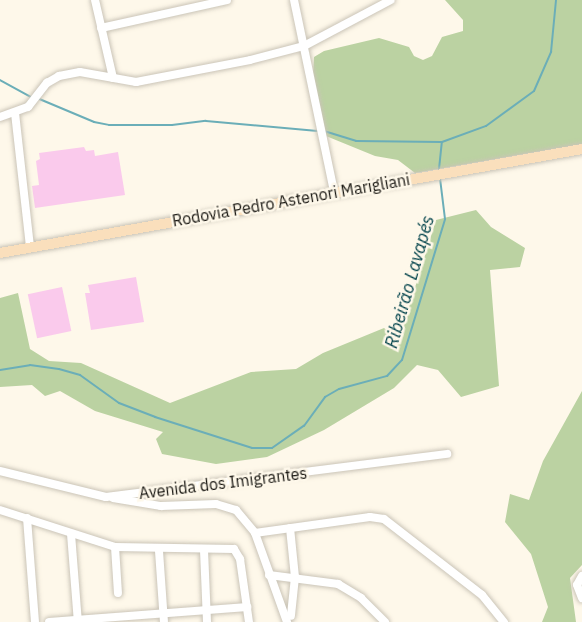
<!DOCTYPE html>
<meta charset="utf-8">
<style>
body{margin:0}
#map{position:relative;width:582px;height:622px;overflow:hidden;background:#fef8ea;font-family:"IBM Plex Sans",sans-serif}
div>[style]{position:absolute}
.forest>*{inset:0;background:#bbd2a2}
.stream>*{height:2px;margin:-1px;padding:0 1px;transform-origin:1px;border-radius:1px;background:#6baeb8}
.building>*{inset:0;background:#facaec;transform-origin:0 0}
.roads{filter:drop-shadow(0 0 2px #cac4b7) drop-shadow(0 0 2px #cac4b7)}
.minor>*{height:8px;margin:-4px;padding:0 4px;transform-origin:4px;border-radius:4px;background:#fff}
.major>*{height:10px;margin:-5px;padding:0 5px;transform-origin:5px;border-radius:5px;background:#fadfbc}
span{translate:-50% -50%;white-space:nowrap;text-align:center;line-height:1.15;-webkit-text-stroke:5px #fef8ea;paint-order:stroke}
.street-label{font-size:16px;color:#181611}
.water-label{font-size:18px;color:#00424a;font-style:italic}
</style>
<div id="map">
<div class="forest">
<i style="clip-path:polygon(445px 0,582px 0,582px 144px,415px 173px,398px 160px,375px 156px,326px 136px,313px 76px,314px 57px,324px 51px,379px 38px,409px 47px,414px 56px,423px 60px,432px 56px,442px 37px,463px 31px,463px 20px)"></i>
<i style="clip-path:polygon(476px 210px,491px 227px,525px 248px,520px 267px,490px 270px,499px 386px,461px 397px,438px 370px,417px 365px,394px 388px,324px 430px,267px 457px,216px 464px,162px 454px,156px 439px,163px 432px,95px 411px,60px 391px,45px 396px,32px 385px,0 387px,0 298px,18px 293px,30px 349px,49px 361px,81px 363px,170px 403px,251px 372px,296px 369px,323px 353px,384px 328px,399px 339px,436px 220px)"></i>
<i style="clip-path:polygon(582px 391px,582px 565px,570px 578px,576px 622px,542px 622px,548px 607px,531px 554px,505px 522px,510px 494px,529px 500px,543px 461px)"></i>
</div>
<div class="stream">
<i style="left:0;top:80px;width:35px;rotate:29deg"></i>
<i style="left:37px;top:98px;width:62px;rotate:22.8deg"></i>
<i style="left:94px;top:122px;width:15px;rotate:11deg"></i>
<i style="left:109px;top:125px;width:63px"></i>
<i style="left:172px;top:125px;width:34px;rotate:-7deg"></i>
<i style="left:206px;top:121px;width:112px;rotate:5.1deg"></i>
<i style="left:324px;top:131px;width:34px;rotate:17deg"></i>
<i style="left:356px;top:141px;width:85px;rotate:0.7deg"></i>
<i style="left:439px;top:169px;width:27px;rotate:-84deg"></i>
<i style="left:442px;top:142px;width:47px;rotate:-20deg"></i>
<i style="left:486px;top:126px;width:59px;rotate:-36.1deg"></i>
<i style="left:534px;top:91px;width:43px;rotate:-66.4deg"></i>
<i style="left:551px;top:52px;width:52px;rotate:-84.5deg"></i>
<i style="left:0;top:370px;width:30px;rotate:-9deg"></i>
<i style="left:30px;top:365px;width:29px;rotate:8deg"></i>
<i style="left:59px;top:369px;width:22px;rotate:16deg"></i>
<i style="left:80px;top:375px;width:48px;rotate:35.7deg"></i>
<i style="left:119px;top:403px;width:39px;rotate:21deg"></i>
<i style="left:155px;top:417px;width:102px;rotate:17.7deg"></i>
<i style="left:252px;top:448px;width:20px"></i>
<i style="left:272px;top:448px;width:39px;rotate:-35deg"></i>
<i style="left:304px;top:426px;width:36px;rotate:-54deg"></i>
<i style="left:325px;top:397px;width:16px;rotate:-30deg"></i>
<i style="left:339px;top:389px;width:50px;rotate:-15.2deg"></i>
<i style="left:387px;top:376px;width:22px;rotate:-47deg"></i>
<i style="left:402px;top:360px;width:147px;rotate:-73deg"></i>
<i style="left:445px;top:219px;width:41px;rotate:-97deg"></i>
</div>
<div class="building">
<i style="clip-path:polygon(84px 147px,86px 151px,94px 150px,95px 156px,118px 152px,125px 195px,35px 208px,32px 186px,39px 185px,36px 161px,40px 159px,39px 153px)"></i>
<i style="clip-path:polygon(136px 277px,144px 322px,91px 330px,85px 293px,90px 293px,88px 285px)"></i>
<i style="left:62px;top:287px;width:45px;height:35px;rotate:78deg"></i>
</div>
<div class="roads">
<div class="minor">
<i style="left:95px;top:0;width:80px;rotate:77deg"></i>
<i style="left:294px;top:0;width:195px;rotate:78.2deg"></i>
<i style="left:101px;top:28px;width:129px;rotate:-12.5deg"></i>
<i style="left:15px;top:113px;width:135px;rotate:83.6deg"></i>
<i style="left:0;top:117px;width:30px;rotate:-20deg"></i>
<i style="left:28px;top:107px;width:31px;rotate:-52deg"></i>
<i style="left:47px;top:83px;width:14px;rotate:-30deg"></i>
<i style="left:59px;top:76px;width:21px;rotate:-11deg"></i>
<i style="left:80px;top:72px;width:57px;rotate:10.1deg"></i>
<i style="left:136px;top:82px;width:116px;rotate:-10.9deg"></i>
<i style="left:250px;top:60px;width:56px;rotate:-14.5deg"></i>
<i style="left:304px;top:46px;width:98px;rotate:-27.9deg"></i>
<i style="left:0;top:471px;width:109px;rotate:13.8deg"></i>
<i style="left:106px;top:497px;width:344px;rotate:-7.2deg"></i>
<i style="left:113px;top:498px;width:49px;rotate:9.5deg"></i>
<i style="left:161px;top:506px;width:55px;rotate:-2.1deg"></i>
<i style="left:216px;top:504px;width:21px;rotate:17deg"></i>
<i style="left:236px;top:510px;width:30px;rotate:50deg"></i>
<i style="left:255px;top:533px;width:95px;rotate:70.2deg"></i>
<i style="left:0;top:510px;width:121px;rotate:17.8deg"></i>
<i style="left:115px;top:547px;width:119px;rotate:1deg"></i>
<i style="left:234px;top:549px;width:12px;rotate:59deg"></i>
<i style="left:240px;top:559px;width:64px;rotate:81.9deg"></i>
<i style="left:27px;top:518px;width:104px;rotate:85.6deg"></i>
<i style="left:290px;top:528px;width:49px;rotate:84.2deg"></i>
<i style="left:295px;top:577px;width:39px;rotate:96deg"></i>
<i style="left:255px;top:533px;width:116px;rotate:-7.9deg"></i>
<i style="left:370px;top:517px;width:14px;rotate:8deg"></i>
<i style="left:384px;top:519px;width:124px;rotate:37.8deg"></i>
<i style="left:482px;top:595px;width:35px;rotate:51deg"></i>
<i style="left:71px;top:534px;width:88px;rotate:85.5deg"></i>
<i style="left:115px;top:547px;width:46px;rotate:86.3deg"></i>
<i style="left:204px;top:550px;width:72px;rotate:87.6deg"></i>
<i style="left:159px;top:551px;width:71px;rotate:86deg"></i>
<i style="left:269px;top:575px;width:70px;rotate:7.4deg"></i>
<i style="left:338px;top:584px;width:27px;rotate:31deg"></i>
<i style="left:361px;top:598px;width:34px;rotate:45deg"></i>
<i style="left:582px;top:576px;width:10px;rotate:119deg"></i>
<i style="left:577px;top:585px;width:14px;rotate:69deg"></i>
<i style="left:49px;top:622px;width:199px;rotate:-4.3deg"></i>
</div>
<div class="major">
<i style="left:0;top:253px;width:591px;rotate:-10.13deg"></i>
</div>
</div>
<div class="street-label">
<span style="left:291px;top:200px;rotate:-10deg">Rodovia Pedro Astenori Marigliani</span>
<span style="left:223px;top:483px;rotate:-7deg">Avenida dos Imigrantes</span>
</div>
<div class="water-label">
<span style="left:410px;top:282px;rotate:-74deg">Ribeirão Lavapés</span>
</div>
</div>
